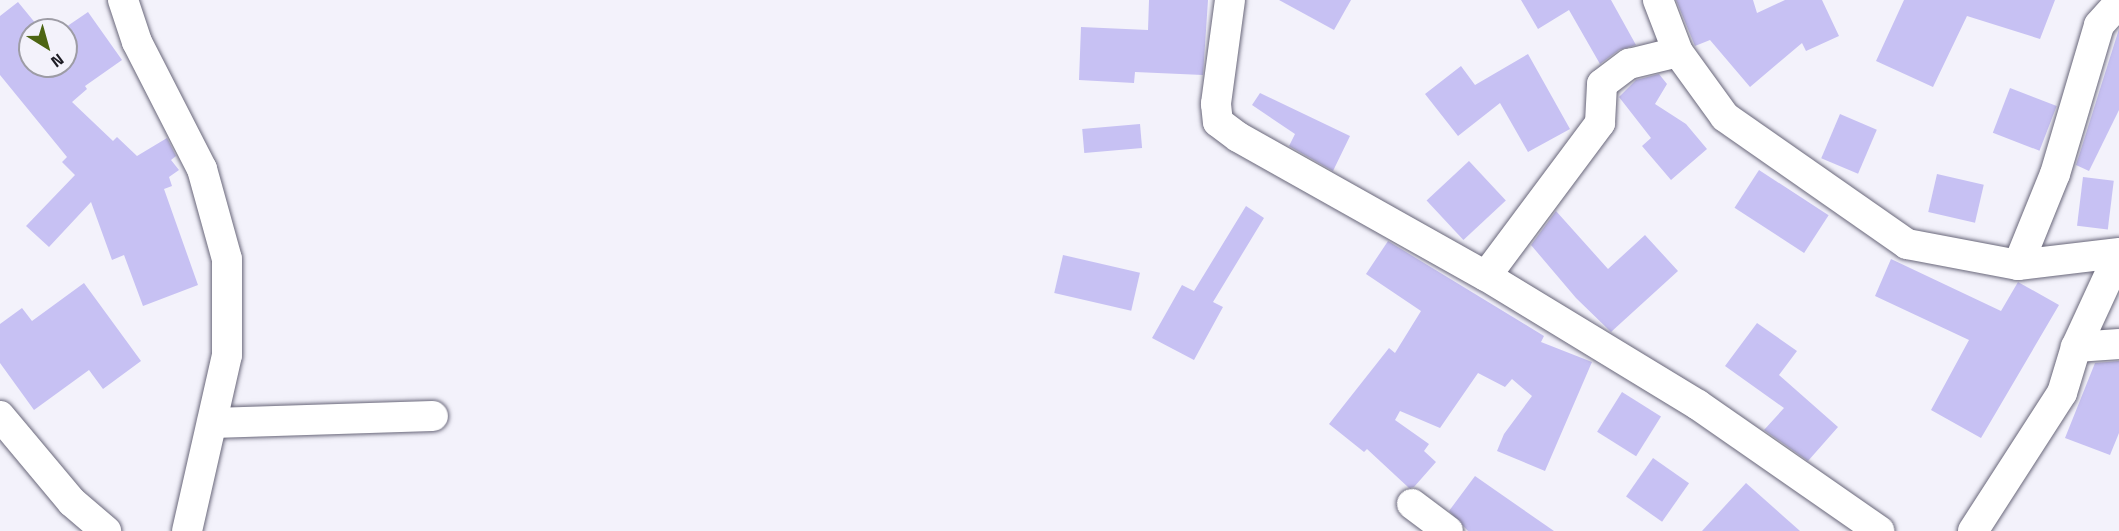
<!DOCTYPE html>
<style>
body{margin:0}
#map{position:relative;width:2119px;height:531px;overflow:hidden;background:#f3f2fb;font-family:"Titillium Web",sans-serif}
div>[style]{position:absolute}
.building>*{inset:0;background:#c7c1f3;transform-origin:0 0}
.roads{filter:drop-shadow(0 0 2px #69677a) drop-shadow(0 0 2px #69677a)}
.street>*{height:30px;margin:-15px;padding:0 15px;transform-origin:15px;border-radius:15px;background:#fff}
span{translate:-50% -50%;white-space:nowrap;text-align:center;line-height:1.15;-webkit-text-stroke:4.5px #f3f2fb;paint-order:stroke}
.north{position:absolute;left:18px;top:18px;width:60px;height:60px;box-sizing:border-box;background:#f3f2fb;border:2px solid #9d9ca5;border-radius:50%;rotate:143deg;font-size:16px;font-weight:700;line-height:24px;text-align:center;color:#1d1c24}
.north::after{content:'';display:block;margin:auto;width:21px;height:27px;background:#4d6513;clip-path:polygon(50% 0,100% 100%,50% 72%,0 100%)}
</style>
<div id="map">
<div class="building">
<i style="clip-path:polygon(1149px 0,1208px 0,1203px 75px,1135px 72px,1134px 83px,1079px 80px,1081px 27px,1148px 30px)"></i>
<i style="clip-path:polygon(1279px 0,1351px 0,1334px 30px)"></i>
<i style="clip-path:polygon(1521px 0,1611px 0,1636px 45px,1619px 50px,1600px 64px,1569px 10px,1538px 29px)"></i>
<i style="clip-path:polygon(1676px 0,1753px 0,1757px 13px,1785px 0,1822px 0,1839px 36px,1806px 51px,1802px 43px,1750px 87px,1710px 40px,1695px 46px)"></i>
<i style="clip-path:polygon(1904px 0,2055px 0,2040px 39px,1967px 16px,1933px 87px,1876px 61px)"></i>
<i style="clip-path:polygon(18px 2px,41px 30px,30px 30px,30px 66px,66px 66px,66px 27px,88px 12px,122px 60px,85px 86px,87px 89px,72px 102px,113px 141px,117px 137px,137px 156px,167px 138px,176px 156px,171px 160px,179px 170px,169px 177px,172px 186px,164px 189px,198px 285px,143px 306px,124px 255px,112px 260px,91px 202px,49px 247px,26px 226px,75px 175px,62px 162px,67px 157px,0 75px,0 16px)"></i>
<i style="clip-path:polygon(2119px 29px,2119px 110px,2089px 171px,2076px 165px)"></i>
<i style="clip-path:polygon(1528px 54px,1570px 129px,1528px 152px,1500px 103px,1458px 136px,1425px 94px,1461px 66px,1475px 85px)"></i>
<i style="clip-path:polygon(1659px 74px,1667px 84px,1655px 104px,1686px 124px,1707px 149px,1671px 180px,1642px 146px,1651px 138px,1619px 97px,1636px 80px)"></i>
<i style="left:2010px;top:88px;width:50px;height:48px;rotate:21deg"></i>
<i style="clip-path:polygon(1260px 93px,1350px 136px,1333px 171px,1289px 146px,1295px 134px,1252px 105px)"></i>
<i style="left:1840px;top:114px;width:40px;height:48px;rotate:23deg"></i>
<i style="left:1140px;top:124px;width:24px;height:58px;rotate:85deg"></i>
<i style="left:1469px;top:161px;width:54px;height:58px;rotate:47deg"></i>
<i style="left:1759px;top:170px;width:83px;height:45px;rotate:33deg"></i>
<i style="left:1937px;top:174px;width:48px;height:39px;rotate:13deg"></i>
<i style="left:2083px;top:177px;width:31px;height:49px;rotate:7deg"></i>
<i style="clip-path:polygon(1246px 206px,1264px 218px,1213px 302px,1223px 307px,1194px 360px,1152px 338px,1182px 285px,1194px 291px)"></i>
<i style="clip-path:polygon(1556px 211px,1608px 269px,1645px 235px,1678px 271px,1611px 332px,1576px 298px,1531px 245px)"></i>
<i style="clip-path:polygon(1388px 241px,1544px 336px,1541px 342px,1592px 362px,1545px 471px,1497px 451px,1504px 434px,1532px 396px,1512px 379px,1505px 387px,1478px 373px,1440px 428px,1400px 411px,1395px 420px,1429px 444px,1424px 451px,1436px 462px,1414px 487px,1409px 488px,1367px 449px,1364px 452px,1329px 424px,1389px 348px,1395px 353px,1421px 311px,1366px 274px)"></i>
<i style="left:1063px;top:255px;width:79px;height:39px;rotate:13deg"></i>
<i style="clip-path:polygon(1891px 259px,2001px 311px,2018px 282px,2059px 305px,1981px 438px,1931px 410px,1969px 340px,1875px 296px)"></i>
<i style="clip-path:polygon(84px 283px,141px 361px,103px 389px,89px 370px,34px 410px,0 363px,0 324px,22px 308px,32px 321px)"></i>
<i style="clip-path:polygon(1757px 323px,1797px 351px,1779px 375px,1838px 427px,1808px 461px,1764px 430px,1784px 408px,1725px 366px)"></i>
<i style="clip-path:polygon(2119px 361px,2119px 433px,2110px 455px,2065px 438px,2095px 363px)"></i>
<i style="left:1622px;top:392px;width:46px;height:47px;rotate:32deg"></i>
<i style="left:1653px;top:458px;width:44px;height:47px;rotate:35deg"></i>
<i style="clip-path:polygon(1475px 476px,1495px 490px,1554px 531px,1468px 531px,1449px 511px)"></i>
<i style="clip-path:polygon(1746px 483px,1800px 531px,1702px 531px)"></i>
</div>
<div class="roads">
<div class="street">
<i style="left:123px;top:0;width:44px;rotate:71.6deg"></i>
<i style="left:137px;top:42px;width:143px;rotate:62.9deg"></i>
<i style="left:202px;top:169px;width:93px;rotate:74.5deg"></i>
<i style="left:227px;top:259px;width:96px;rotate:90deg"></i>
<i style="left:227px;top:355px;width:180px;rotate:102.8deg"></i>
<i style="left:1230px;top:0;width:105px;rotate:97.7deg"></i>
<i style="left:1216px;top:104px;width:18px;rotate:84deg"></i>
<i style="left:1218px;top:122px;width:25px;rotate:37deg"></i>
<i style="left:1238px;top:137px;width:284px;rotate:29.3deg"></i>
<i style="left:1486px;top:276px;width:248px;rotate:31.3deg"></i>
<i style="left:1698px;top:405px;width:221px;rotate:34.8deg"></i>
<i style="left:1658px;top:0;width:56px;rotate:69deg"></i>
<i style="left:1678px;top:52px;width:80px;rotate:54.1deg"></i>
<i style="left:1725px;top:117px;width:222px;rotate:34.9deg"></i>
<i style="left:1907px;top:244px;width:113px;rotate:10.7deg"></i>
<i style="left:2018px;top:265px;width:102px;rotate:-6.8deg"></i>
<i style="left:2018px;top:265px;width:98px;rotate:-67.9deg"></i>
<i style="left:2055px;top:174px;width:155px;rotate:-73.5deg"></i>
<i style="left:2099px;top:25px;width:30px;rotate:-48deg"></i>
<i style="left:1486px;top:276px;width:191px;rotate:-53.3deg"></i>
<i style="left:1600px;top:123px;width:39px;rotate:-87deg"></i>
<i style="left:1602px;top:84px;width:34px;rotate:-37deg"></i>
<i style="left:1629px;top:64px;width:50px;rotate:-13.8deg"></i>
<i style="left:2076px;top:347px;width:43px;rotate:-4deg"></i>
<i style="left:0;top:416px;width:112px;rotate:50.1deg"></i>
<i style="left:72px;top:502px;width:45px;rotate:40.5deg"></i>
<i style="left:212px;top:423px;width:221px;rotate:-1.8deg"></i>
<i style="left:1412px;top:504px;width:45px;rotate:36.9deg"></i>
<i style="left:1973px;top:531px;width:164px;rotate:-57.2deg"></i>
<i style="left:2062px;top:393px;width:48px;rotate:-73.1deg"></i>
<i style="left:2076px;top:347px;width:102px;rotate:-65.2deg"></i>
</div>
</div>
<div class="north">N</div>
</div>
